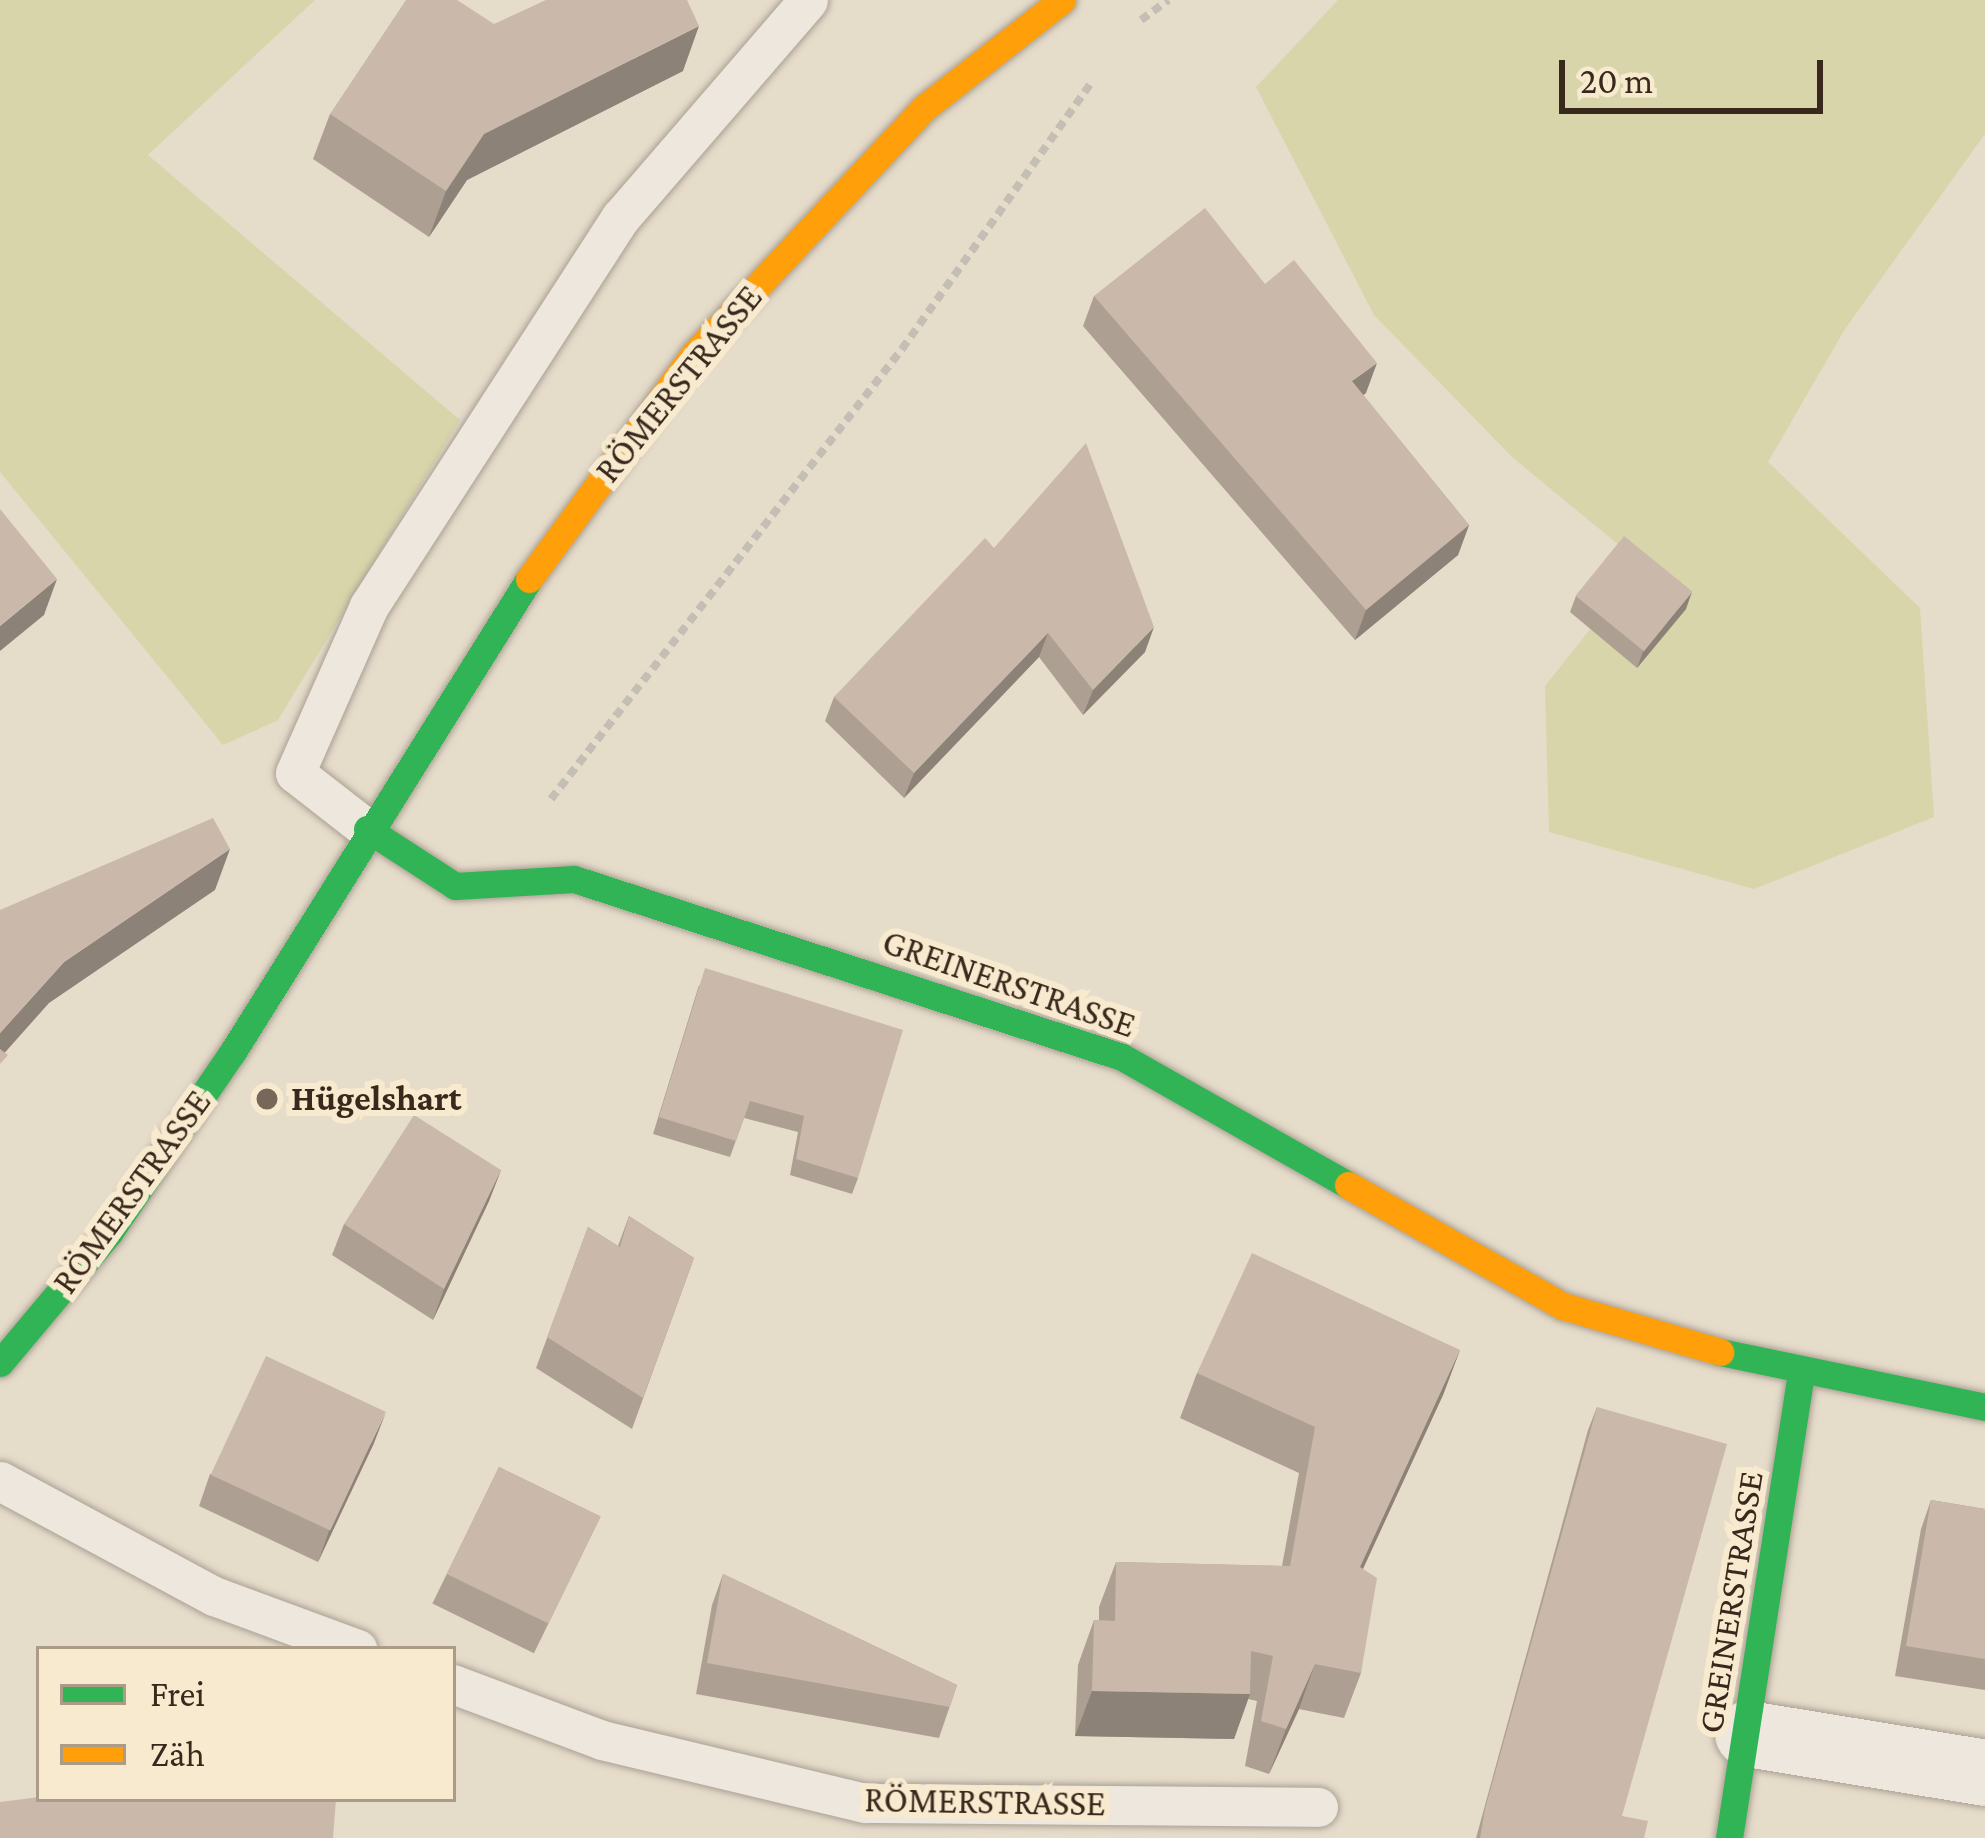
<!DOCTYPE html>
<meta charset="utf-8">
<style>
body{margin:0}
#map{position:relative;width:1985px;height:1838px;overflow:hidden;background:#e6dcca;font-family:"Crimson Pro",serif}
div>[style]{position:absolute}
.green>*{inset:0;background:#d8d5ab}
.path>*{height:8px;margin-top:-4px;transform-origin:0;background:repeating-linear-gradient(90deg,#c5beb4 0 9px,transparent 0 15px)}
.roads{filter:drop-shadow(0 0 3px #aba194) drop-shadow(0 0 3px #aba194)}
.lane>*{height:39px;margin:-19.5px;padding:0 19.5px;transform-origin:19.5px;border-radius:19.5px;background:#ede7dd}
.street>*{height:66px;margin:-33px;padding:0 33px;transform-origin:33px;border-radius:33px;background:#ede7dd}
.fast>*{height:27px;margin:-13.5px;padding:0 13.5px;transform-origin:13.5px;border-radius:13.5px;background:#30b455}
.slow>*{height:27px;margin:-13.5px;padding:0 13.5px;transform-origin:13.5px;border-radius:13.5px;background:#ff9f0a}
.wall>*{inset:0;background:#ae9f93;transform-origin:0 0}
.shaded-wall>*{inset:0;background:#8d8278}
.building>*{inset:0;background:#cab9ab;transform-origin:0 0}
.dots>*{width:33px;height:33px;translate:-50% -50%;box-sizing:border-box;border:6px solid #f8eacf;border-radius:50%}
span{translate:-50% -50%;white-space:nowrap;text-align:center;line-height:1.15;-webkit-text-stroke:12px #f8eacf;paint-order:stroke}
.street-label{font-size:36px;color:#39281c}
.poi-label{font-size:36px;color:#39281c;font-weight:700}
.left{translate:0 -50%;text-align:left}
.legend{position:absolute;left:36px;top:1646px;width:420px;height:156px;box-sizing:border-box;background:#f8eacf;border:3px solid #ac9c87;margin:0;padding:15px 21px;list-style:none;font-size:36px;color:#39281c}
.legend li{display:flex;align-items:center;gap:24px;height:60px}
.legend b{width:60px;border:3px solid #ac9c87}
.scale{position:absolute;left:1559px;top:60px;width:264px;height:54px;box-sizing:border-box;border:6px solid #39281c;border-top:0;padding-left:15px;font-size:36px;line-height:42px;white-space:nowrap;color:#39281c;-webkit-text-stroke:9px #f8eacf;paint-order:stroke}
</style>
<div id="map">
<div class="green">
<i style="clip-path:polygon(0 0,315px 0,148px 155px,460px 420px,278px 720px,223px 745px,0 472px)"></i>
<i style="clip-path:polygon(1338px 0,1985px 0,1985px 134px,1845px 329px,1768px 462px,1920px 608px,1934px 817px,1754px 889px,1549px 832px,1545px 686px,1642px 564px,1512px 457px,1374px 315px,1256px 87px)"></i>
</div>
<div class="path">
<i style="left:1141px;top:20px;width:34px;rotate:-36deg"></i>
<i style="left:551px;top:799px;width:571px;rotate:-52.05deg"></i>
<i style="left:902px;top:349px;width:326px;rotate:-54.6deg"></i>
</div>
<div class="roads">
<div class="lane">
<i style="left:367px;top:829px;width:91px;rotate:-142.1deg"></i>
<i style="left:295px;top:773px;width:183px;rotate:-66.1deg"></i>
<i style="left:369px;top:606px;width:463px;rotate:-57.1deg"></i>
<i style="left:621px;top:217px;width:286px;rotate:-49.2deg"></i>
<i style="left:0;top:1481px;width:243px;rotate:28.3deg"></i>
<i style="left:214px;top:1596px;width:153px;rotate:20.3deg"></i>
<i style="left:453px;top:1684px;width:159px;rotate:20.6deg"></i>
<i style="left:602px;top:1740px;width:270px;rotate:13.5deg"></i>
<i style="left:865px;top:1803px;width:453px;rotate:0.5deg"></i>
</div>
<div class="street">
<i style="left:1748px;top:1734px;width:240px;rotate:9.3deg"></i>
</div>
<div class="fast">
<i style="left:367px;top:829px;width:105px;rotate:32.9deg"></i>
<i style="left:455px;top:886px;width:119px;rotate:-3.4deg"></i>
<i style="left:574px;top:879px;width:576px;rotate:17.99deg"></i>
<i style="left:1122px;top:1057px;width:260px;rotate:29.5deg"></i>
<i style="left:1720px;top:1352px;width:271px;rotate:11.7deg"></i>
<i style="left:0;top:1363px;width:170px;rotate:-50deg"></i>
<i style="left:109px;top:1233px;width:218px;rotate:-55.7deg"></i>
<i style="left:232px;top:1053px;width:559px;rotate:-57.93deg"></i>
<i style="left:1729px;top:1838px;width:469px;rotate:-81.2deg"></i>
</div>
<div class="slow">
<i style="left:529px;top:579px;width:279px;rotate:-53.7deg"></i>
<i style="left:694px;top:354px;width:337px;rotate:-46.9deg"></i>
<i style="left:924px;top:108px;width:175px;rotate:-38deg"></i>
<i style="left:1348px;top:1185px;width:247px;rotate:29.4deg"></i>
<i style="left:1563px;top:1306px;width:164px;rotate:16.3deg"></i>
</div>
</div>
<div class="wall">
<i style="clip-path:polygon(494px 24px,683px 71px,467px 180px,429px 237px,313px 159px,330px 114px)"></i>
<i style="clip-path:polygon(1265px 284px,1366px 393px,1363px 395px,1469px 525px,1458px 555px,1355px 640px,1083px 326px,1094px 296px)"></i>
<i style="clip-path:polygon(994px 548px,1145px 652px,1083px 715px,1039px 657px,904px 798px,825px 721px,834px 697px)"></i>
<i style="clip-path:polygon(1576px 596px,1686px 609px,1637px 668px,1570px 612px)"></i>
<i style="clip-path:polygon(699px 985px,858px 1178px,852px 1194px,790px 1175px,798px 1132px,744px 1118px,730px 1157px,653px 1134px)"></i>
<i style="clip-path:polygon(501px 1170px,489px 1201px,433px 1320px,332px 1255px,344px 1224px)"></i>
<i style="clip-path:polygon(629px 1216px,694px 1258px,632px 1429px,536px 1368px,588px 1227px,618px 1246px)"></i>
<i style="clip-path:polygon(1460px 1350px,1443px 1395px,1363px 1569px,1361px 1673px,1344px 1718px,1299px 1709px,1269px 1774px,1245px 1766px,1257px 1701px,1248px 1699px,1234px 1739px,1075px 1736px,1078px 1665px,1094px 1620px,1099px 1620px,1099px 1607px,1116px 1562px,1282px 1566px,1299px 1473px,1180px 1418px,1197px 1373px)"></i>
<i style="clip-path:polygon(1597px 1407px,1622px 1816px,1644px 1838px,1476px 1838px,1588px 1430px)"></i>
<i style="clip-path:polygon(374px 1443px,318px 1562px,199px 1506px,210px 1474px)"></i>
<i style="left:499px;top:1467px;width:113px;height:152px;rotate:26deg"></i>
<i style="clip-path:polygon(1931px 1500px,1985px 1509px,1985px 1690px,1895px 1676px,1921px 1529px)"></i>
<i style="clip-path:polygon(723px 1574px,957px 1685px,939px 1738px,696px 1694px,712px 1605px)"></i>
</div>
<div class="shaded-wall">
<i style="clip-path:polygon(699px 26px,683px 71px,467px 180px,429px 237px,446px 191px,484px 134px)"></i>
<i style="clip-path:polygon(1377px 363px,1366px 393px,1341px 411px,1352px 381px)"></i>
<i style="clip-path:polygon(1469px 525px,1458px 555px,1355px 640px,1366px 610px)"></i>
<i style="clip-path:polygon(57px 579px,44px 615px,0 651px,0 626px)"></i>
<i style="clip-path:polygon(1692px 592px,1686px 609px,1637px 668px,1643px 652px)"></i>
<i style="clip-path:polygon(1154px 627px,1145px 652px,1083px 715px,1093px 690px)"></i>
<i style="clip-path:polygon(1048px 633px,1039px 657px,904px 798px,914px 773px)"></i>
<i style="clip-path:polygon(230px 849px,215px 890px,49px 1003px,0 1058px,0 1033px,64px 962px)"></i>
<i style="clip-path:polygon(501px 1170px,489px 1201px,433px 1320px,444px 1289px)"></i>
<i style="clip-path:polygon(1460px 1350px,1443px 1395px,1343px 1612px,1360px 1567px)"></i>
<i style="clip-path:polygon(386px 1412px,374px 1443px,318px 1562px,329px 1531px)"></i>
<i style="clip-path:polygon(1315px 1664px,1299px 1709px,1269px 1774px,1286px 1729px)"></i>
<i style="clip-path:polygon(1092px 1691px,1250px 1694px,1234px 1739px,1075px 1736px)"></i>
</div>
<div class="building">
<i style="clip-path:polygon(406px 0,457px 0,494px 24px,546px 0,687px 0,699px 26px,484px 134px,446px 191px,330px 114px)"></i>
<i style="clip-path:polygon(1205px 208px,1265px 284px,1294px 260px,1377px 363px,1352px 381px,1469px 525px,1366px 610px,1094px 296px)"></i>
<i style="clip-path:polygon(1086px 443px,1154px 627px,1093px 690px,1048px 633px,914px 773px,834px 697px,985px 538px,994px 548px)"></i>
<i style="clip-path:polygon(0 509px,57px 579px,0 626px)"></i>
<i style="left:1624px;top:536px;width:88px;height:77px;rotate:39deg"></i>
<i style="clip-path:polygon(213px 818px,230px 849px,64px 962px,0 1033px,0 910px)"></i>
<i style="clip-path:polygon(705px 968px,903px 1030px,858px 1178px,796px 1159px,804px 1116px,750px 1101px,736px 1141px,659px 1117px)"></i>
<i style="clip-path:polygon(0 1049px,8px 1055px,0 1064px)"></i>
<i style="clip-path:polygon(414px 1115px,501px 1170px,444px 1289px,344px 1224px)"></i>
<i style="clip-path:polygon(629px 1216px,694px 1258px,643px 1398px,547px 1337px,588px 1227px,620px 1247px)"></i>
<i style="clip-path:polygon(1252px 1253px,1460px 1350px,1360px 1567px,1377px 1578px,1361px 1673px,1315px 1664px,1286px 1729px,1261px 1721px,1273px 1656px,1251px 1651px,1250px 1694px,1092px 1691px,1094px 1620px,1115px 1621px,1116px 1562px,1290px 1566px,1315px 1427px,1197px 1373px)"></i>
<i style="left:266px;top:1356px;width:132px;height:131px;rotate:25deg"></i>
<i style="clip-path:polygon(1597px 1407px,1727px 1444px,1622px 1816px,1648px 1821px,1644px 1838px,1480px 1838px,1485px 1809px)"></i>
<i style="left:499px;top:1467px;width:113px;height:119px;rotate:26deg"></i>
<i style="clip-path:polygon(1931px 1500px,1985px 1509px,1985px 1659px,1906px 1646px)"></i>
<i style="clip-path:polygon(723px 1574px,957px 1685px,950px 1707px,707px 1663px)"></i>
<i style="clip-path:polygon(39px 1797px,39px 1799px,336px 1799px,333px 1838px,0 1838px,0 1802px)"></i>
</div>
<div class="dots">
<i style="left:267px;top:1099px;background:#766759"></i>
</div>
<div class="street-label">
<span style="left:679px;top:384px;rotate:-51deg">RÖMERSTRASSE</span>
<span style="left:1009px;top:984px;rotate:19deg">GREINERSTRASSE</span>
<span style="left:132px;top:1192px;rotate:-54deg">RÖMERSTRASSE</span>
<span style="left:1731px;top:1602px;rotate:-81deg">GREINERSTRASSE</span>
<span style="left:985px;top:1802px;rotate:1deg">RÖMERSTRASSE</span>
</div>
<div class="poi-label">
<span class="left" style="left:291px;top:1099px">Hügelshart</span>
</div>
<ul class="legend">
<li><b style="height:15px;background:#30b455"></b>Frei</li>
<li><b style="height:15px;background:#ff9f0a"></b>Zäh</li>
</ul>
<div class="scale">20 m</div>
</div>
